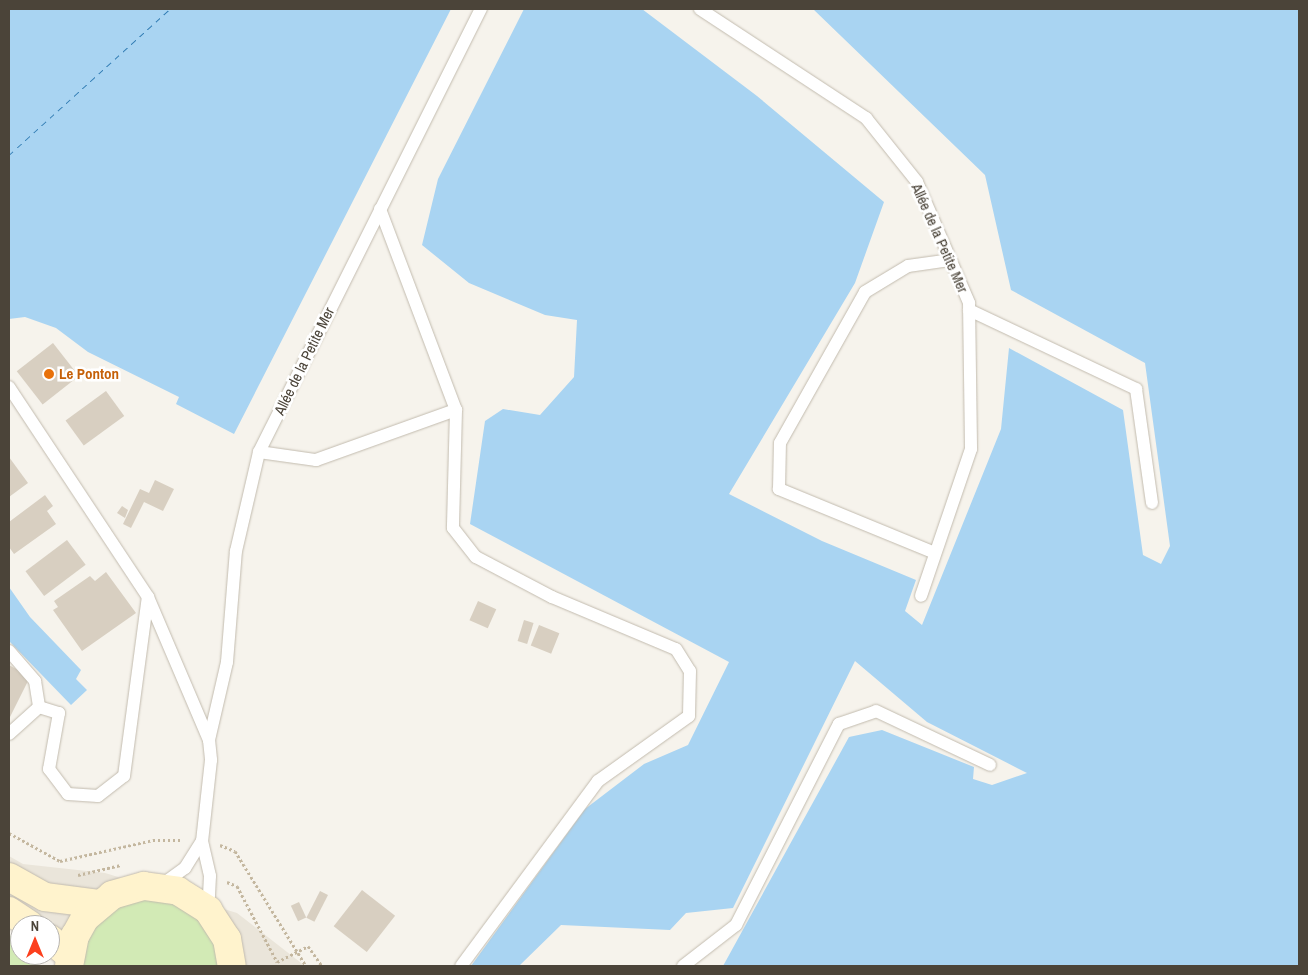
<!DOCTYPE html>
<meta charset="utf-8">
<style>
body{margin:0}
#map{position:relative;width:1308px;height:975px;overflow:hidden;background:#f6f3ec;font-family:"Archivo Narrow",sans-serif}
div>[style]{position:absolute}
.residential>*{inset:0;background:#eae5da}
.green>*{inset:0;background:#d2eab5}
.water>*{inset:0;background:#a9d4f2}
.ferry>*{height:1px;margin-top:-0.5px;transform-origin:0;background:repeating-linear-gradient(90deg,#2e7ab2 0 6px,transparent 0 11px)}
.building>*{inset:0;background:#d8cfc1;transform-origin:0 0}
.path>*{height:3px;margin-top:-1.5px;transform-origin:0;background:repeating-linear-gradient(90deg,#c4b79f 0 2.5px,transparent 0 5px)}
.roads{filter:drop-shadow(0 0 1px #c2bbae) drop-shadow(0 0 1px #c2bbae)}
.lane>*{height:12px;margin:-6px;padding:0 6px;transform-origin:6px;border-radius:6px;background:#fff}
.secondary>*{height:28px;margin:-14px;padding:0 14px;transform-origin:14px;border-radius:14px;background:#fff3cd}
.dots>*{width:14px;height:14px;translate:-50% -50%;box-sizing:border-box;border:2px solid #fff;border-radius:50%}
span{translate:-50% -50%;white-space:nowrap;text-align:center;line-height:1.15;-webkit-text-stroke:5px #fff;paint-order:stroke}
.street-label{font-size:15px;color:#4b4439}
.food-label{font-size:15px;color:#c56008;font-weight:700}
.left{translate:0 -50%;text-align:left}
.frame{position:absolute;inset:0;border:10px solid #4b4439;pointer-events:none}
.north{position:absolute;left:10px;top:915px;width:50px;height:50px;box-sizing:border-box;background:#fff;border:1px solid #b7b4b0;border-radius:50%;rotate:0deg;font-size:14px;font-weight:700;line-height:20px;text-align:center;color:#4b4439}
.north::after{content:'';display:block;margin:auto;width:18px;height:22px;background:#fc3f1d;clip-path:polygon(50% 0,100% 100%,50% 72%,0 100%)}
</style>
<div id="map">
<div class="residential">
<i style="clip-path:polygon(9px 856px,23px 864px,105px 873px,237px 913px,305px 966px,59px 966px,50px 925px,22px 925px,9px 918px)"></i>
</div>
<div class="green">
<i style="clip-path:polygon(178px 891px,232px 966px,69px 966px,99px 904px)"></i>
<i style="clip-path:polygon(9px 935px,20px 941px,20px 955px,34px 955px,38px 966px,9px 966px)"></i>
</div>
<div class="water">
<i style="clip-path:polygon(9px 9px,451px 9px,234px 434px,176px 404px,179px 397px,88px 352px,56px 328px,25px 317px,9px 319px)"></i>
<i style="clip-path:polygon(524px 9px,642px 9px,757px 96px,884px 202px,855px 283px,729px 494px,822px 541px,916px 580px,905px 611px,922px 625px,1001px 429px,1009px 348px,1123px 410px,1143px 555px,1161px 564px,1170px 546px,1145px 363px,1011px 290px,985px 175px,813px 9px,1299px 9px,1299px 966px,723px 966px,849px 737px,882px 730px,974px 767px,973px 779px,992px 785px,1027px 773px,927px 722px,855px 661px,733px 908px,686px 913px,670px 930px,561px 925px,519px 966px,471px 966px,585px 809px,644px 764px,688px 745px,729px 662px,470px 524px,485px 421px,503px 409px,540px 415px,574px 377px,577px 320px,545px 315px,469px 283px,422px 245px,438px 179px)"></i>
<i style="clip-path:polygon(9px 587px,30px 617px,81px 670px,76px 679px,87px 690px,71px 705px,9px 641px)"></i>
</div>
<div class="ferry">
<i style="left:9px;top:155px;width:217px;rotate:-42.2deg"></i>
</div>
<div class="building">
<i style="left:53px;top:343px;width:42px;height:46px;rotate:52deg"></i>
<i style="left:106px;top:391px;width:31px;height:50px;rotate:54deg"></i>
<i style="clip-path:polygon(9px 457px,28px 483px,9px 497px)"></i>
<i style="clip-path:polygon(155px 480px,174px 489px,163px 511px,144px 502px,131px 528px,123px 524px,140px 489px,149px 493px)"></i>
<i style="clip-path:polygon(45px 495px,53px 506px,47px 511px,56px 524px,14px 554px,9px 547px,9px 522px)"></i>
<i style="clip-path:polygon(122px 506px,128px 510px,125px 518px,117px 513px)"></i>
<i style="left:67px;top:540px;width:31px;height:52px;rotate:53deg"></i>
<i style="clip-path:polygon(106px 572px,136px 613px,82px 651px,53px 610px,58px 607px,54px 601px,90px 576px,95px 581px)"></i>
<i style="left:478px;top:601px;width:20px;height:21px;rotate:24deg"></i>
<i style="left:524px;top:620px;width:10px;height:22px;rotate:17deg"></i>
<i style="left:539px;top:625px;width:22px;height:22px;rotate:22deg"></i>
<i style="clip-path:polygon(9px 665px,30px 677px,9px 719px)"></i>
<i style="left:362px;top:890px;width:42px;height:46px;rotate:38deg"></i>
<i style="left:320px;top:891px;width:9px;height:30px;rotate:27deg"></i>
<i style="left:299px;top:902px;width:17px;height:9px;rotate:65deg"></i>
</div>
<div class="path">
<i style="left:9px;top:833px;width:58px;rotate:28.8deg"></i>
<i style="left:60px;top:861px;width:95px;rotate:-12.7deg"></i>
<i style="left:153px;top:840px;width:29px"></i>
<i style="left:220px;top:845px;width:16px;rotate:22deg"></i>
<i style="left:235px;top:851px;width:135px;rotate:58.3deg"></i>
<i style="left:78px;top:875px;width:44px;rotate:-13.1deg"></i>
<i style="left:227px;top:882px;width:11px;rotate:22deg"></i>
<i style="left:237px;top:886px;width:86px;rotate:62.2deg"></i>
<i style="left:277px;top:962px;width:35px;rotate:-27deg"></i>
<i style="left:308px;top:946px;width:24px;rotate:55deg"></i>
<i style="left:29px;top:956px;width:12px;rotate:59deg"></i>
</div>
<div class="roads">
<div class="lane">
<i style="left:700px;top:9px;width:199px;rotate:33.3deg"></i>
<i style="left:866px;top:118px;width:82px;rotate:51.4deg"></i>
<i style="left:917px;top:182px;width:132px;rotate:66.7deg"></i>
<i style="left:969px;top:303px;width:146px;rotate:89.2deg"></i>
<i style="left:971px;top:449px;width:155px;rotate:108.8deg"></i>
<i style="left:380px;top:209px;width:215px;rotate:69.3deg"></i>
<i style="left:456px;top:410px;width:118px;rotate:91.5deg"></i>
<i style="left:453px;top:528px;width:37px;rotate:52deg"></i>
<i style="left:476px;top:557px;width:86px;rotate:27.8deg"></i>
<i style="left:552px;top:597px;width:134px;rotate:22.8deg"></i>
<i style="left:676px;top:649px;width:26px;rotate:58deg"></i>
<i style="left:690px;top:671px;width:45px;rotate:91.3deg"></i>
<i style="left:689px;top:716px;width:112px;rotate:144.5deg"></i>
<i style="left:598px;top:781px;width:230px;rotate:126.5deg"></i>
<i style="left:969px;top:310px;width:185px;rotate:25.3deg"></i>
<i style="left:1136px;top:389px;width:115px;rotate:82deg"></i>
<i style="left:9px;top:387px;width:252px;rotate:56.5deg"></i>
<i style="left:148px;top:597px;width:155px;rotate:66.9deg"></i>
<i style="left:209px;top:740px;width:20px;rotate:84deg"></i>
<i style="left:211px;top:760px;width:81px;rotate:96.3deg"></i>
<i style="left:202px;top:841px;width:36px;rotate:77deg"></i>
<i style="left:210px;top:876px;width:34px;rotate:93deg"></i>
<i style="left:259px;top:452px;width:58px;rotate:8deg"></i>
<i style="left:316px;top:460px;width:149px;rotate:-19.7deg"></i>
<i style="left:935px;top:553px;width:169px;rotate:-157.7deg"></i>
<i style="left:779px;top:489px;width:46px;rotate:-88.8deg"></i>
<i style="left:780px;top:443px;width:173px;rotate:-60.6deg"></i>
<i style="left:865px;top:292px;width:50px;rotate:-31.2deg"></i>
<i style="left:908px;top:266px;width:42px;rotate:-8.1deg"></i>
<i style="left:9px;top:651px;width:40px;rotate:49deg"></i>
<i style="left:35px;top:681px;width:26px;rotate:81deg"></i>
<i style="left:39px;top:707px;width:40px;rotate:138deg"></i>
<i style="left:39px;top:707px;width:21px;rotate:17deg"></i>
<i style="left:59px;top:713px;width:57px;rotate:100.1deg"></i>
<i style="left:49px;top:769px;width:31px;rotate:53deg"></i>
<i style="left:68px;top:794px;width:30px;rotate:4deg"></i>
<i style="left:98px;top:796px;width:33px;rotate:-38deg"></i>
<i style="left:124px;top:776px;width:181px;rotate:-82.4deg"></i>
<i style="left:209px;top:740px;width:80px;rotate:-77deg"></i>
<i style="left:227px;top:662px;width:111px;rotate:-85.4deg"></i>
<i style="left:236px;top:551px;width:102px;rotate:-76.9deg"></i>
<i style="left:259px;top:452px;width:496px;rotate:-63.4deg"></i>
<i style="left:160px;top:886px;width:31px;rotate:-36deg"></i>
<i style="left:185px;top:868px;width:32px;rotate:-58deg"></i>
<i style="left:683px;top:966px;width:67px;rotate:-37.7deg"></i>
<i style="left:736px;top:925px;width:226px;rotate:-62.9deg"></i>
<i style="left:839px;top:724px;width:39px;rotate:-19deg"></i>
<i style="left:876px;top:711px;width:126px;rotate:25.3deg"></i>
</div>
<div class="secondary">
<i style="left:9px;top:877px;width:41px;rotate:29.1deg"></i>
<i style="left:45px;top:897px;width:54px;rotate:7.4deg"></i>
<i style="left:9px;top:911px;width:25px;rotate:34deg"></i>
<i style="left:50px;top:939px;width:25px;rotate:40deg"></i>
<i style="left:69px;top:966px;width:31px;rotate:-79deg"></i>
<i style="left:75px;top:936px;width:21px;rotate:-61deg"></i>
<i style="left:85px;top:918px;width:35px;rotate:-40deg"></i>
<i style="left:112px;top:895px;width:33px;rotate:-16deg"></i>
<i style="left:144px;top:886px;width:34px;rotate:8deg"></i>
<i style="left:178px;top:891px;width:36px;rotate:32deg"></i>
<i style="left:208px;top:910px;width:35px;rotate:57deg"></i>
<i style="left:227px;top:939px;width:27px;rotate:80deg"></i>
</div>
</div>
<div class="dots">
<i style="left:49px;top:374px;background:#e8710a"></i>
</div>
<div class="street-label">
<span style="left:940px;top:238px;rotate:66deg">Allée de la Petite Mer</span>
<span style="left:304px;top:361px;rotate:-64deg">Allée de la Petite Mer</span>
</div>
<div class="food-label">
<span class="left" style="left:59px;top:374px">Le Ponton</span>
</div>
<div class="frame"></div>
<div class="north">N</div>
</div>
